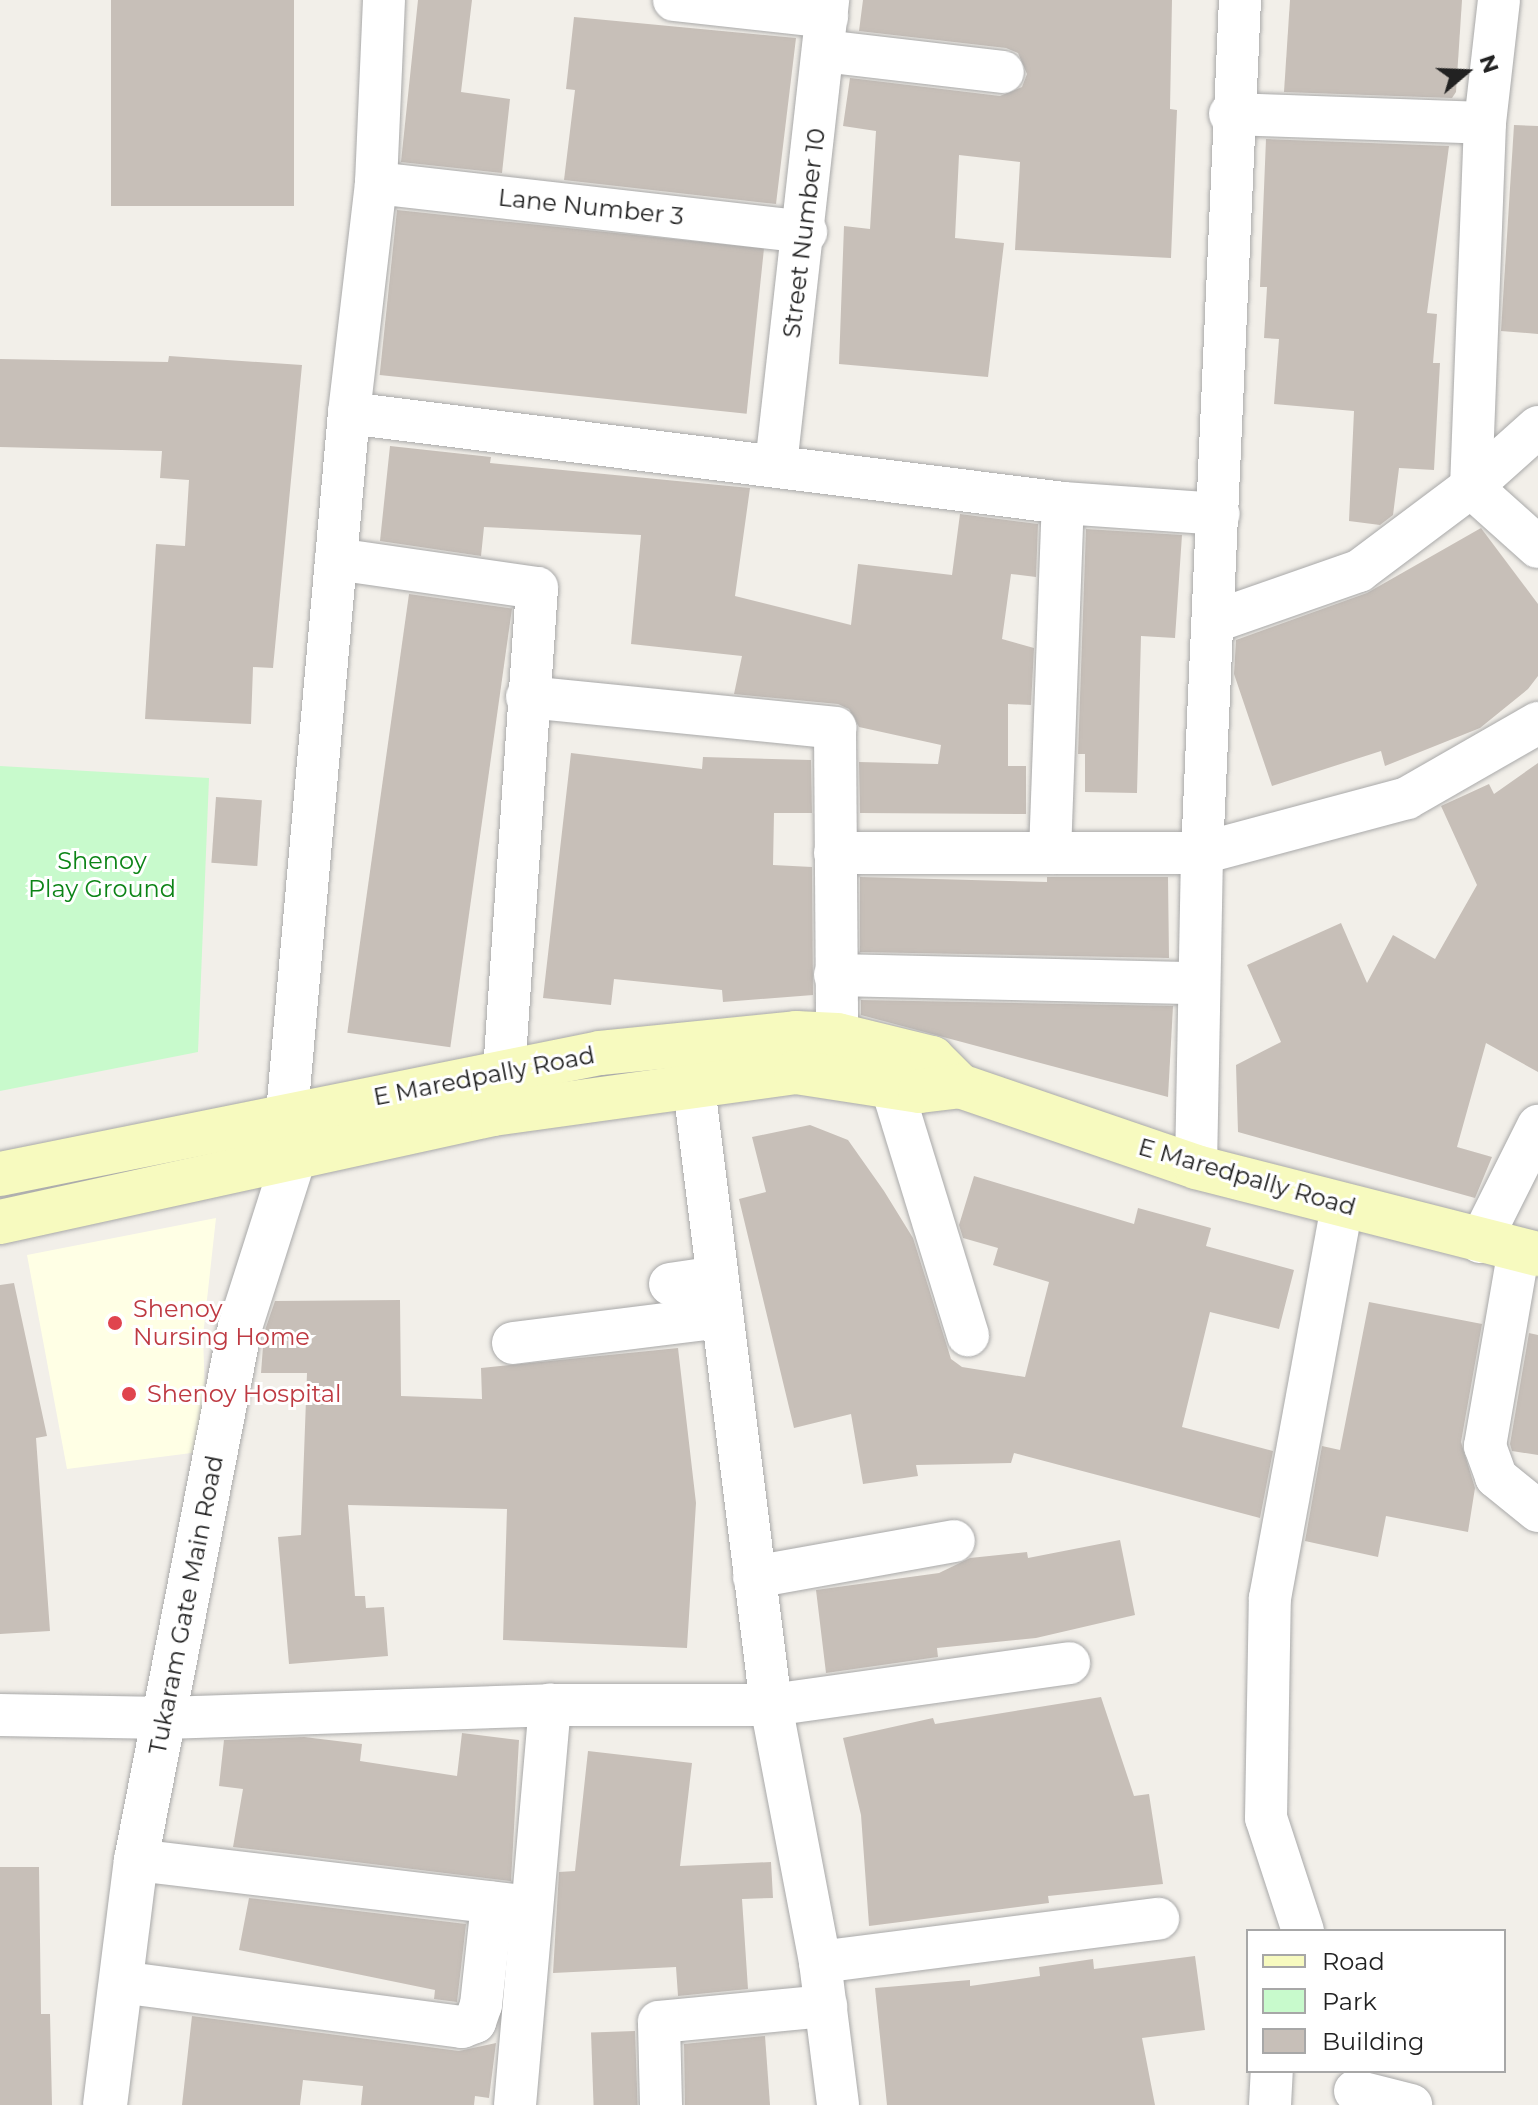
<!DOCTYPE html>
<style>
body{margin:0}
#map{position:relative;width:1538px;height:2105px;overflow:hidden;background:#f2efe9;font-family:Montserrat,sans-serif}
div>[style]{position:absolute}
.education>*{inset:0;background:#ffffe5}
.park>*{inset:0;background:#c8facc}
.building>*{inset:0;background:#c7bfb8;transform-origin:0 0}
.roads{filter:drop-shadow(0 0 2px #a9a9a9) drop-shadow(0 0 2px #a9a9a9)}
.minor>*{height:42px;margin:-21px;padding:0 21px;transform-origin:21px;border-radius:21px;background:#fff}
.tertiary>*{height:44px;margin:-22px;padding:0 22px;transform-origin:22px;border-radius:22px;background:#fff}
.secondary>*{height:44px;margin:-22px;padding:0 22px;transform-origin:22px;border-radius:22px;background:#f7fabf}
.dots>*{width:22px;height:22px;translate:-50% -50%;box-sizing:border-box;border:4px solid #fff;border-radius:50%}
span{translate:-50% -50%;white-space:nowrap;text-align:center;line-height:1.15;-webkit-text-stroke:6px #fff;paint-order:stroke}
.street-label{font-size:24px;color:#222}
.park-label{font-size:24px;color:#0c8416}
.health-label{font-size:24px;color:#be3a42}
.left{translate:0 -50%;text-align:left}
.legend{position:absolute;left:1246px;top:1929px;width:260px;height:144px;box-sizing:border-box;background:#fff;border:2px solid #a7a7a7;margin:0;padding:10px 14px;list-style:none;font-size:24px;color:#222}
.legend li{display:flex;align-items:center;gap:16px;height:40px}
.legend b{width:40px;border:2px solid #a7a7a7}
.north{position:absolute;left:1426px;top:32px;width:80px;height:80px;-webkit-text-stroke:6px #fff;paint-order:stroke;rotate:71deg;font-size:22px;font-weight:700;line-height:32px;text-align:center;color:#222}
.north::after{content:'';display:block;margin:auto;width:28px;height:36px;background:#222;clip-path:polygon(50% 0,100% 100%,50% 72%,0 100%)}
</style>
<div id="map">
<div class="education">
<i style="clip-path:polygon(216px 1218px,203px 1336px,207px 1451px,67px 1469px,27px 1255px)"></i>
</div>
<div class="park">
<i style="clip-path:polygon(0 766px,209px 778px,198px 1052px,0 1091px)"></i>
</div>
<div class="building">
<i style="left:111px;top:0;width:183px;height:206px"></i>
<i style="clip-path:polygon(418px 0,472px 0,461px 92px,510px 99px,502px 173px,401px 162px)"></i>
<i style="clip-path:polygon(863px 0,1172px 0,1170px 109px,1177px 110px,1171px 258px,1015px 250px,1020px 162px,959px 155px,955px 238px,1004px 243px,988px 377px,839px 364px,844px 226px,870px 229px,876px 131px,843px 126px,850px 78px,1000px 96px,1022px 87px,1027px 74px,1018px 53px,1006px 48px,859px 31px)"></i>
<i style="clip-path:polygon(1290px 0,1462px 0,1456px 92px,1452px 98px,1284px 92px)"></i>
<i style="clip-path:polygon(574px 17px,796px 38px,776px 204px,564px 180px,575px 90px,566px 89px)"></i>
<i style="clip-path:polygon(1514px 125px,1538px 126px,1538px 334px,1501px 331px)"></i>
<i style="clip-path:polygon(1266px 139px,1449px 146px,1427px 313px,1437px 314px,1433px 363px,1440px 363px,1434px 470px,1399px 468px,1393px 515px,1380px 525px,1349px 521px,1354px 411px,1274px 404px,1279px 339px,1264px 338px,1267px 287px,1260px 287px)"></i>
<i style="left:397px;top:210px;width:369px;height:166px;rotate:6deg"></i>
<i style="clip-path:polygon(169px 356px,302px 365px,273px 668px,253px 667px,251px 724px,145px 719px,156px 544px,185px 546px,189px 480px,160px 478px,162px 451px,0 447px,0 359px,168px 362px)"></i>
<i style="clip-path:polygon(390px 446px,491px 457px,490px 463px,750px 488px,735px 596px,851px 625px,858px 564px,952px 575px,960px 514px,1038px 524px,1036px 577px,1011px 574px,1002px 639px,1034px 648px,1031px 705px,1008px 704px,1008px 766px,1026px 766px,1026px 814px,860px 813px,859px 762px,938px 764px,941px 745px,859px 727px,849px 709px,838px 704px,734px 694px,742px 656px,631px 644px,641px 535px,484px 527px,481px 556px,380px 541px)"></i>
<i style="clip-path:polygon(1481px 528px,1538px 604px,1538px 676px,1528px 689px,1480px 728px,1385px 766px,1381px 751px,1272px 786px,1234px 674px,1236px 640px,1367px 593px)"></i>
<i style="clip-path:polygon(1086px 529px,1182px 535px,1175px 638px,1141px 636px,1137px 793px,1085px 792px,1085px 754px,1078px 754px)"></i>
<i style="left:409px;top:594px;width:104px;height:443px;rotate:8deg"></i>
<i style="clip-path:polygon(571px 753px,702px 769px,703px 757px,811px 760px,812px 813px,774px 813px,773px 865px,812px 867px,813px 995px,723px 1002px,722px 990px,614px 979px,611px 1005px,543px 998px)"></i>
<i style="clip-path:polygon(1538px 763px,1538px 1072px,1486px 1043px,1457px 1147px,1492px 1157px,1475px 1198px,1238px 1132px,1236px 1065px,1281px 1042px,1247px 965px,1341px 923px,1367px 983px,1393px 935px,1435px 959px,1477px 885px,1441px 806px,1489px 784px,1494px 794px)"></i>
<i style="left:216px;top:797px;width:46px;height:66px;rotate:4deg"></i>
<i style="clip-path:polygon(860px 877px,1047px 882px,1047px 877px,1168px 877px,1169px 958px,860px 952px)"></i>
<i style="clip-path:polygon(861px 1000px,1173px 1006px,1168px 1097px,861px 1015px)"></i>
<i style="clip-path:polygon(810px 1125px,848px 1140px,884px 1191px,913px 1238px,951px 1359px,962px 1367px,1025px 1377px,1049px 1282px,993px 1265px,998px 1248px,963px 1238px,959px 1225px,974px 1176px,1134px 1224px,1138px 1208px,1211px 1228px,1206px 1246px,1294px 1270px,1279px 1329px,1210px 1312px,1182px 1427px,1273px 1451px,1260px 1518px,1014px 1453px,1011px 1463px,916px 1465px,918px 1476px,863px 1484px,851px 1414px,794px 1428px,739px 1199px,766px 1192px,752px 1137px)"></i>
<i style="clip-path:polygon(14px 1283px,47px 1436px,36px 1438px,50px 1631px,0 1634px,0 1285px)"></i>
<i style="clip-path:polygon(400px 1300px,401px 1396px,482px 1399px,481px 1368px,678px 1348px,696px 1503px,687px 1648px,503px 1640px,507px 1509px,348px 1505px,355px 1596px,365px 1596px,366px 1608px,384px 1607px,388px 1656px,289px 1664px,278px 1537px,301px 1535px,307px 1373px,261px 1373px,264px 1333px,275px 1301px)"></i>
<i style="clip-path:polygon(1369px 1302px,1482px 1324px,1461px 1442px,1475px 1488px,1468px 1532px,1386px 1516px,1378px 1557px,1305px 1541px,1322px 1446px,1340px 1450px)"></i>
<i style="clip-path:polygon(1529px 1333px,1538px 1335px,1538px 1455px,1512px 1451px,1510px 1444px)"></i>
<i style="clip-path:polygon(1120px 1540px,1135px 1615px,1036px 1638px,937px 1648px,938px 1657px,826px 1673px,816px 1590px,939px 1573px,970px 1558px,1027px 1552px,1028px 1558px)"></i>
<i style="clip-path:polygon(1101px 1697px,1134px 1796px,1149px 1794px,1163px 1884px,1048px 1896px,1049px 1903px,869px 1926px,861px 1815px,843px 1738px,933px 1718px,935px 1724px)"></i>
<i style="clip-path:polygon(462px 1733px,519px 1740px,511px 1881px,233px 1847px,243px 1789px,219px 1786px,224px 1740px,304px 1737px,362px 1744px,360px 1761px,457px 1776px)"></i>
<i style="clip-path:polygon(588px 1751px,692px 1763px,680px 1866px,771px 1862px,773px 1898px,742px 1899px,748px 1989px,678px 1996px,676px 1967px,553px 1973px,559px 1872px,575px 1871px)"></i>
<i style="clip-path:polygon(0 1867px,39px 1867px,41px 2014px,50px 2014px,52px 2105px,0 2105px)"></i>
<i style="clip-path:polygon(249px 1898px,466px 1924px,457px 2002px,434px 1999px,435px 1990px,239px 1950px)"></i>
<i style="clip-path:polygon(1195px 1956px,1205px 2030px,1142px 2038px,1155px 2105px,887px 2105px,875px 1988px,970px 1980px,970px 1986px,1040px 1976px,1039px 1967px,1093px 1959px,1094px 1969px)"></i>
<i style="clip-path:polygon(192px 2016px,459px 2051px,496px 2043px,489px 2098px,475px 2096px,474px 2105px,361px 2105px,363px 2086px,303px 2080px,300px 2105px,182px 2105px)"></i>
<i style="left:635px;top:2031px;width:74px;height:44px;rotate:88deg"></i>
<i style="clip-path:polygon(765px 2036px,770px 2105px,685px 2105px,684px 2044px)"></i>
</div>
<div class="roads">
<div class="minor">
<i style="left:674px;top:0;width:154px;rotate:6.3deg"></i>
<i style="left:1499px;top:0;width:124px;rotate:96.5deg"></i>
<i style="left:1485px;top:123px;width:364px;rotate:92.2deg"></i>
<i style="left:1471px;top:487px;width:90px;rotate:41.8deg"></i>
<i style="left:824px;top:51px;width:180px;rotate:6.7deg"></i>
<i style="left:1230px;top:114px;width:255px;rotate:2deg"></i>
<i style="left:376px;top:183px;width:433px;rotate:6.5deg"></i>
<i style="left:349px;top:413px;width:720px;rotate:7.18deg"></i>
<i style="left:1063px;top:503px;width:156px;rotate:4deg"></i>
<i style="left:776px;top:465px;width:468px;rotate:-83.6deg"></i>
<i style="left:336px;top:559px;width:203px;rotate:8.2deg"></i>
<i style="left:537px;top:588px;width:485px;rotate:93.9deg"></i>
<i style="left:1213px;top:622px;width:155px;rotate:-19.3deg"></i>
<i style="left:1359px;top:571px;width:140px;rotate:-36.9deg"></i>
<i style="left:1471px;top:487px;width:90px;rotate:-41.8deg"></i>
<i style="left:527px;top:697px;width:310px;rotate:5.7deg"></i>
<i style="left:835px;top:728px;width:307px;rotate:89.6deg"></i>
<i style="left:835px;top:853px;width:367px"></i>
<i style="left:1202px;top:853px;width:212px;rotate:-15deg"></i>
<i style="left:1407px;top:798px;width:151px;rotate:-29.8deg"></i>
<i style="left:1050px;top:853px;width:350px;rotate:-87.9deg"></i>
<i style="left:835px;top:975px;width:364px;rotate:1.3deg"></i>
<i style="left:891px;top:1085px;width:262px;rotate:72.9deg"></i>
<i style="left:694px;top:1087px;width:623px;rotate:82.9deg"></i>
<i style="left:771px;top:1705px;width:262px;rotate:79.2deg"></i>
<i style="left:820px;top:1962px;width:144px;rotate:82.8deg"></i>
<i style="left:287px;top:1113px;width:703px;rotate:-84.94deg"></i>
<i style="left:349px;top:413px;width:232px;rotate:-83.3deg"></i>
<i style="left:376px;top:183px;width:183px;rotate:-87.5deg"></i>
<i style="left:1196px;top:1167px;width:314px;rotate:-88.9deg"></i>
<i style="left:1202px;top:853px;width:854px;rotate:-87.45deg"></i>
<i style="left:1480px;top:1242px;width:130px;rotate:-63.4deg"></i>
<i style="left:1519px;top:1249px;width:200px;rotate:99.8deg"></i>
<i style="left:1485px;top:1446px;width:33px;rotate:70deg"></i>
<i style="left:1496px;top:1477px;width:54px;rotate:39deg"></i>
<i style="left:670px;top:1284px;width:48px;rotate:-8.5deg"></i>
<i style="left:513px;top:1343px;width:211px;rotate:-7.1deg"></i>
<i style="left:754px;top:1577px;width:203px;rotate:-10.2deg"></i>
<i style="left:0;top:1715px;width:165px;rotate:1deg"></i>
<i style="left:165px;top:1718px;width:385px;rotate:-1.9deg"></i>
<i style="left:550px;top:1705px;width:221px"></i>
<i style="left:771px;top:1705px;width:301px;rotate:-8deg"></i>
<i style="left:136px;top:1860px;width:388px;rotate:6.8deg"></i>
<i style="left:1303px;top:1931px;width:119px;rotate:-108.1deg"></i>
<i style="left:1266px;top:1818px;width:220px;rotate:-89deg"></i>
<i style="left:1270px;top:1598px;width:400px;rotate:-79.6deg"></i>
<i style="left:820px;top:1962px;width:341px;rotate:-7.3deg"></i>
<i style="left:120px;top:1982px;width:345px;rotate:7.5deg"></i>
<i style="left:462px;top:2027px;width:14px;rotate:-21deg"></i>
<i style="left:475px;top:2022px;width:18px;rotate:-71deg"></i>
<i style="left:481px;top:2005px;width:103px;rotate:-83.8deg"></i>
<i style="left:1355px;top:2091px;width:58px;rotate:14deg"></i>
<i style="left:515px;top:2105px;width:402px;rotate:-85deg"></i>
<i style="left:661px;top:2105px;width:83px;rotate:-91.4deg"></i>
<i style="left:659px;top:2022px;width:168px;rotate:-5.5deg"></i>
<i style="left:1270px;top:2105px;width:34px;rotate:-87deg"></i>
</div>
<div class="tertiary">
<i style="left:105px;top:2105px;width:247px;rotate:-82.8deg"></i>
<i style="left:136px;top:1860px;width:543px;rotate:-78.96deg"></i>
<i style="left:240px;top:1327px;width:181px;rotate:-72.3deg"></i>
<i style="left:295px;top:1155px;width:32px;rotate:-101deg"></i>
</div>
<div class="secondary">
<i style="left:0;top:1174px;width:612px;rotate:-11.4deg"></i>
<i style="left:600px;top:1053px;width:197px;rotate:-5.8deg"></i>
<i style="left:796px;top:1033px;width:41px;rotate:2.8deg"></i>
<i style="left:837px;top:1035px;width:98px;rotate:13.6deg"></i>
<i style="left:932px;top:1058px;width:40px;rotate:45deg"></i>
<i style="left:960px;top:1086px;width:250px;rotate:18.9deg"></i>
<i style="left:1196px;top:1167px;width:353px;rotate:14.3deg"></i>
<i style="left:0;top:1222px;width:505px;rotate:-12.36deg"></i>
<i style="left:493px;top:1114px;width:306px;rotate:-7.9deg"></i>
<i style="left:796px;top:1072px;width:125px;rotate:8.7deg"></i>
<i style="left:920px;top:1091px;width:40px;rotate:-7.1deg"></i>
</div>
</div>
<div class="dots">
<i style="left:115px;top:1323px;background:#e0444e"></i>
<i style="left:129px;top:1394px;background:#e0444e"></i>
</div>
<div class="street-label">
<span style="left:591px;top:207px;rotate:6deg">Lane Number 3</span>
<span style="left:804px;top:233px;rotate:-83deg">Street Number 10</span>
<span style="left:484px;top:1076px;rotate:-11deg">E Maredpally Road</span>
<span style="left:1247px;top:1177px;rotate:16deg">E Maredpally Road</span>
<span style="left:186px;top:1605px;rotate:-79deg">Tukaram Gate Main Road</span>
</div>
<div class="park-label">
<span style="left:102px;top:875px">Shenoy<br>Play Ground</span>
</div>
<div class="health-label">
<span class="left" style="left:133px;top:1323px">Shenoy<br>Nursing Home</span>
<span class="left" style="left:147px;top:1394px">Shenoy Hospital</span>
</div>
<ul class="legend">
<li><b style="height:10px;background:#f7fabf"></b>Road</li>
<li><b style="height:22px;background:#c8facc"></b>Park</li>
<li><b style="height:22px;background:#c7bfb8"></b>Building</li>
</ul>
<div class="north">N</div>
</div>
